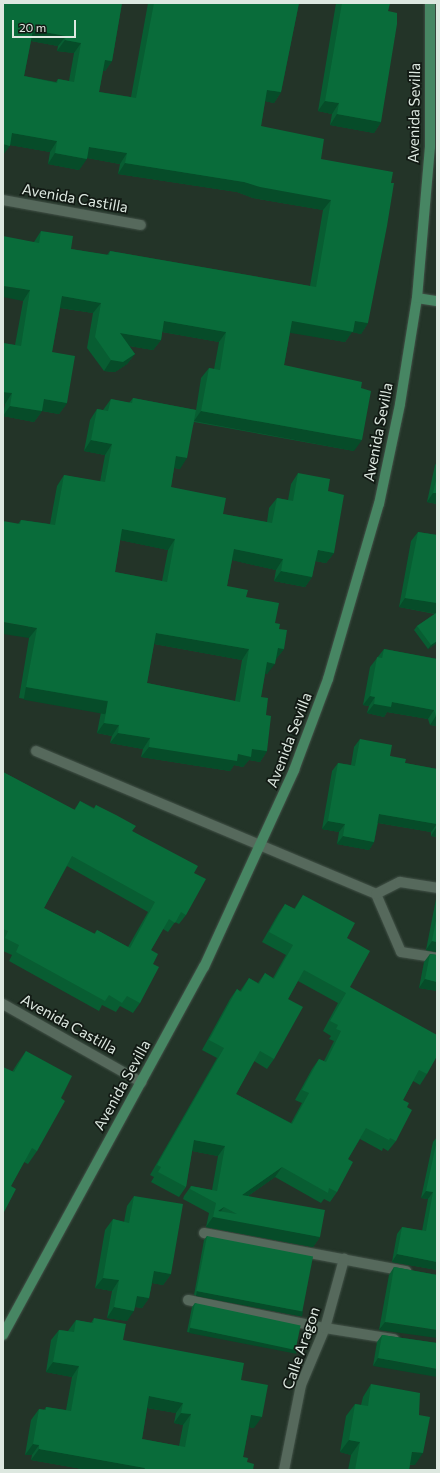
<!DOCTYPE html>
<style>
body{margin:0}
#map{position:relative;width:440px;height:1473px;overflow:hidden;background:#233428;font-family:Commissioner,sans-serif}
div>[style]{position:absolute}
.roads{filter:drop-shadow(0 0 1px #425147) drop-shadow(0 0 1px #425147)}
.street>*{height:10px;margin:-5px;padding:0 5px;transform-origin:5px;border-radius:5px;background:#56695c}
.secondary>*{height:10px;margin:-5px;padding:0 5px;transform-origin:5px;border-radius:5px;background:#478663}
.wall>*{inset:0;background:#085d32}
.shaded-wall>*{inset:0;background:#064c29;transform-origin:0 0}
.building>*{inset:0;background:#096c3a;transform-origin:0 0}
span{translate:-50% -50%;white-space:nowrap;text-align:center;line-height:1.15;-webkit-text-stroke:3.5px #121a14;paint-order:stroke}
.street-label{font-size:15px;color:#dde8e0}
.frame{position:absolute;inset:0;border:4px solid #dde8e0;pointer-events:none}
.scale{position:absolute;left:12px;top:20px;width:64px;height:18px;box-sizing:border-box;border:2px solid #dde8e0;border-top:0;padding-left:5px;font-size:12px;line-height:14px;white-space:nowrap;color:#dde8e0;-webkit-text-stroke:3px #121a14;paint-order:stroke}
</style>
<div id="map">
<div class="roads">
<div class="street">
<i style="left:3px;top:200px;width:140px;rotate:10.3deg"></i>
<i style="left:36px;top:751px;width:369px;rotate:22.8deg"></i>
<i style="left:376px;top:894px;width:63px;rotate:66.7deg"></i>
<i style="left:401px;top:952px;width:36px;rotate:9deg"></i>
<i style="left:376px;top:894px;width:27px;rotate:-27deg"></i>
<i style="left:400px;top:882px;width:37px;rotate:9deg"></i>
<i style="left:3px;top:1004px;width:159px;rotate:29.5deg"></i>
<i style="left:204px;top:1233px;width:206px;rotate:10.7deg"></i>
<i style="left:188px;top:1300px;width:140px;rotate:11.6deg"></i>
<i style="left:325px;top:1328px;width:70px;rotate:9.1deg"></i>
<i style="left:284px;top:1470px;width:87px;rotate:-78.7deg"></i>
<i style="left:301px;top:1385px;width:62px;rotate:-67.2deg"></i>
<i style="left:325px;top:1328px;width:72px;rotate:-74.6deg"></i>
</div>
<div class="secondary">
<i style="left:417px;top:298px;width:20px;rotate:9deg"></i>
<i style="left:3px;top:1335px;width:419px;rotate:-61.4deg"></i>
<i style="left:204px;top:967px;width:217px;rotate:-65.4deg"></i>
<i style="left:294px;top:770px;width:97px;rotate:-69.5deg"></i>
<i style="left:328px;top:679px;width:182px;rotate:-73.8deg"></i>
<i style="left:379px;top:504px;width:102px;rotate:-78.1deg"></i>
<i style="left:400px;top:404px;width:107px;rotate:-80.9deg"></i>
<i style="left:417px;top:298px;width:152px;rotate:-85.1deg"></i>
<i style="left:430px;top:147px;width:144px;rotate:-90deg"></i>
</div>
</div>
<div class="wall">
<i style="clip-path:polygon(evenodd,3px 3px,122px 3px,112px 61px,105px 71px,103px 71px,99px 92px,131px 97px,148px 3px,299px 3px,281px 92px,274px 103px,265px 101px,261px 126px,321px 159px,368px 323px,361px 334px,352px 332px,345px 342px,290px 332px,284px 365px,354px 451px,194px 422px,180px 469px,174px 468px,171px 487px,223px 514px,267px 522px,269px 508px,277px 498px,288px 500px,291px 484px,298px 473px,328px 491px,334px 553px,326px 563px,315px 561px,312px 577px,305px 587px,274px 581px,276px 570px,232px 560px,227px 586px,246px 597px,275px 623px,279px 629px,284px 649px,276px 659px,267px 674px,265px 674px,261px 697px,266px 715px,267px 751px,260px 762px,249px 760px,243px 767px,234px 765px,230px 771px,141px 757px,143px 749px,110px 743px,112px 736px,97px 733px,101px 712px,19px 698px,29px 638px,18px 524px,21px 520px,50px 524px,57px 486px,64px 475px,100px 482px,105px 455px,84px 451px,90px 420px,97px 409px,103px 410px,111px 399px,129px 403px,133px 398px,196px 410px,201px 378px,209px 368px,214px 369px,219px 342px,162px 332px,161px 340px,153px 350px,129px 346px,135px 354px,127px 364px,115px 372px,104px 371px,87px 348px,93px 313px,60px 308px,52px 352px,67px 403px,59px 414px,42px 411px,34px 422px,3px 416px,5px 404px,3px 404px,3px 343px,15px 345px,34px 242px,41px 231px,71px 249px,107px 255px,110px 251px,310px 286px,323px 210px,253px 198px,237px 192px,118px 174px,120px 164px,87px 158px,79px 170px,48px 164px,50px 152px,10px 145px,3px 155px,3px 3px,31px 41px,58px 46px,57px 51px,74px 53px,69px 81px,58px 79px,56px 82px,24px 76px,31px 41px,3px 3px,120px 540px,168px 550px,162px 581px,115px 572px,120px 540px,3px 3px,154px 644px,242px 660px,235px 701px,147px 683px,154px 644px)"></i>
<i style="clip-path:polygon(336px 3px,390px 3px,388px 11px,381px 122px,374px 133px,330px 125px,332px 114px,318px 111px)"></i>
<i style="clip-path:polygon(437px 462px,437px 504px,427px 502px,435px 465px)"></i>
<i style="clip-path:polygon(418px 532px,437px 535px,437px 614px,436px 614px,437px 615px,437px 643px,428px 649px,414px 630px,417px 626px,435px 614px,399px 607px,411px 541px)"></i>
<i style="clip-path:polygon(384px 649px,437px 659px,437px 726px,430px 725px,428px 719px,387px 712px,384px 717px,367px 713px,369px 706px,363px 705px,370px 667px)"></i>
<i style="clip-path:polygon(360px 739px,390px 756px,405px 763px,437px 769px,437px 837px,431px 836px,431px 832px,378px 823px,374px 842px,369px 850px,337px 844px,339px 832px,322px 829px,332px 771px,338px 763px,351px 765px,354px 747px)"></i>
<i style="clip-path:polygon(evenodd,3px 772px,74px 810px,80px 801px,94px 808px,96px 805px,132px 831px,194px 873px,186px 915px,179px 924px,175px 922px,168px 932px,163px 929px,151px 950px,153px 964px,140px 1003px,133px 1013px,120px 1006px,116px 1012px,102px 1005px,99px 1011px,9px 961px,12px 955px,3px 951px,3px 772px,67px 866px,148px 912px,128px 947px,97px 930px,94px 934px,44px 908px,67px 866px)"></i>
<i style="clip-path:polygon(437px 894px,437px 952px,426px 950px)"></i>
<i style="clip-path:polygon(evenodd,303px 895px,347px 938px,350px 987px,427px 1074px,420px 1085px,413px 1081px,403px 1100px,407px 1107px,396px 1141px,388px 1151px,383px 1148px,382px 1151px,360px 1139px,348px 1159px,337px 1192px,330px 1202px,324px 1199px,321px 1203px,275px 1177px,248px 1196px,320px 1237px,313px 1247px,206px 1227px,209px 1213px,183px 1199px,184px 1196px,191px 1186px,212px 1190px,218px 1156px,192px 1151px,186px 1187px,179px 1197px,151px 1182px,154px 1177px,150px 1175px,217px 1058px,202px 1050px,230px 999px,237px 989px,240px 991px,249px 978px,258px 983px,265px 973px,273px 978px,286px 955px,262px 942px,278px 914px,285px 904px,294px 909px,303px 895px,298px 981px,338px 1003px,323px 1031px,331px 1036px,329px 1039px,334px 1041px,324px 1061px,319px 1059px,312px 1069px,295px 1100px,302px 1103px,291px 1123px,236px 1094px,254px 1061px,267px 1069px,274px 1059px,288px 999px,298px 981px)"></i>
<i style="clip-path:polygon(430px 954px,437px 955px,437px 991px,419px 988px,424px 962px)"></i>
<i style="clip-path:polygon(26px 1051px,61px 1098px,37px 1151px,28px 1164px,24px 1162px,11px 1186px,12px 1072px,17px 1064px)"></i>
<i style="clip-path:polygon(437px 1137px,437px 1270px,392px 1262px,397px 1234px,402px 1227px,422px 1231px,428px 1199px,421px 1198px,433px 1142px)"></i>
<i style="clip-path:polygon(134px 1196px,171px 1274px,163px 1285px,152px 1283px,149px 1298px,142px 1308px,135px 1307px,127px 1321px,107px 1318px,112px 1291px,95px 1288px,105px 1230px,113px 1219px,124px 1222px,127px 1206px)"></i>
<i style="clip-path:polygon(207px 1236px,300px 1316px,194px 1295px,204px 1240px)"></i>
<i style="clip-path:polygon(394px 1267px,437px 1275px,379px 1330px,389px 1275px)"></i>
<i style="clip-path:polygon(195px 1303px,294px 1352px,187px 1332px,192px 1307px)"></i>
<i style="clip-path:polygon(evenodd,94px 1318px,123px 1340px,241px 1380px,254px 1428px,249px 1427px,243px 1457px,253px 1470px,88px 1470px,31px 1460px,32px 1455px,25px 1455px,31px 1420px,39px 1409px,44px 1410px,46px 1407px,66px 1410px,72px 1377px,46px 1372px,51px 1340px,59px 1330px,68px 1331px,76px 1320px,91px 1323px,94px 1318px,147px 1408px,176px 1413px,174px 1423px,183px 1425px,179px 1446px,142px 1439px,147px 1408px)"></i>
<i style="clip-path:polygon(382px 1335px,437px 1343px,373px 1366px,377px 1342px)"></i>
<i style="clip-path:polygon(371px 1384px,415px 1465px,410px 1465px,409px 1470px,348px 1470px,351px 1455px,340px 1452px,346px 1416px,355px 1404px,361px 1405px,363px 1397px)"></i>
</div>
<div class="shaded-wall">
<i style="clip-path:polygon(33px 30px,66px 36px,58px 46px,26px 40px)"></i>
<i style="clip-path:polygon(65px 40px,81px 43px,74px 53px,57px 51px)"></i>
<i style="clip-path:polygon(105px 60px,112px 61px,105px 71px,98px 70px)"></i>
<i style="clip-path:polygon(267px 90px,281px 92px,274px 103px,260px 100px)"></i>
<i style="clip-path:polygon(325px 101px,339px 103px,332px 114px,318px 111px)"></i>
<i style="clip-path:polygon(337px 114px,381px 122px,374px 133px,330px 125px)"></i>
<i style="clip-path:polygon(12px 133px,57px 141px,50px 152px,4px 144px)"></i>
<i style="clip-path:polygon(3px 144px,10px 146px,3px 155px)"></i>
<i style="clip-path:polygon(89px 147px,127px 153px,120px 164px,82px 157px)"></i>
<i style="clip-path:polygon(55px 153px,87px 159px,79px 170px,48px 164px)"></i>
<i style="clip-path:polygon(125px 163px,244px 182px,331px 200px,323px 210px,253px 198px,237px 192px,118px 174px)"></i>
<i style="clip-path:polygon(3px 286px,30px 290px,23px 301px,3px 297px)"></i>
<i style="clip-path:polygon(62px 296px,101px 303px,93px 313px,55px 307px)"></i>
<i style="clip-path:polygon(164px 321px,226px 332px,219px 342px,157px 331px)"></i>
<i style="clip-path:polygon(292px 321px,355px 321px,368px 323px,361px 334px,352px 332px,345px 342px,285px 332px)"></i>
<i style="clip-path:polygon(120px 333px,161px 340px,153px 350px,112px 343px)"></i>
<i style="clip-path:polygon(135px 354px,127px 364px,115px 372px,104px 371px,111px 360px)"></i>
<i style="clip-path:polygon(3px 392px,12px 393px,5px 404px,3px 404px)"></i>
<i style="clip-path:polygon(44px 399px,67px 403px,59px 414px,37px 410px)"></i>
<i style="clip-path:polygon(10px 406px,42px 411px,34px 422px,3px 416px)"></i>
<i style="clip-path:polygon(201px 411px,362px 440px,354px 451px,194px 421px)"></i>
<i style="clip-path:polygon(91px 440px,112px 444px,105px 455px,84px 451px)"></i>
<i style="clip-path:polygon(176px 456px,187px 458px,180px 469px,169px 467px)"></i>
<i style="clip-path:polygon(433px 493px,437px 493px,437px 504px,427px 502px)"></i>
<i style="clip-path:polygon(122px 529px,175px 539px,168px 550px,115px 539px)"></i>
<i style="clip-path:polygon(234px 549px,283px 559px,276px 570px,227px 559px)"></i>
<i style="clip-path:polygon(318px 550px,334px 553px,326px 563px,310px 560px)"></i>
<i style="clip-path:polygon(281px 571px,312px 577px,305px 587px,274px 581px)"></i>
<i style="clip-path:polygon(405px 598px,437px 603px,437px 614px,399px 607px)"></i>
<i style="clip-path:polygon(3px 622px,37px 628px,29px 638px,3px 634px)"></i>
<i style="clip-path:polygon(156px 633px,249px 649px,242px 660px,149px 643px)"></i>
<i style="clip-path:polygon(437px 641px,437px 643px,428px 649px,431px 645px)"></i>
<i style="clip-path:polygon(278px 648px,284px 649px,276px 659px,271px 659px)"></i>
<i style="clip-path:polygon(267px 662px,275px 664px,267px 674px,260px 673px)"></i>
<i style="left:26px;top:687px;width:83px;height:13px;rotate:10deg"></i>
<i style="clip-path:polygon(370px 696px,375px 697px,369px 706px,363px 705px)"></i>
<i style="clip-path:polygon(392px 702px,434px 710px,428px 719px,387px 712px,384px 717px,367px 713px,374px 704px)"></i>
<i style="clip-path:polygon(436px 716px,437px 716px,437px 726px,430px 725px)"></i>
<i style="clip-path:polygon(104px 723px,119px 725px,112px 736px,97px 733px)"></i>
<i style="clip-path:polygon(118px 733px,150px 738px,143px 749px,110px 743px)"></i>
<i style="clip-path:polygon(149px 747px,238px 754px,252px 749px,267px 751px,260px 762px,249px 760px,243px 767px,234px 765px,230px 771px,141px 757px)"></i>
<i style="clip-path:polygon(379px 814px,437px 824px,431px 832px,373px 822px)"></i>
<i style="clip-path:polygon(328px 821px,345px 824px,339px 832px,322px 829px)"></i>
<i style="clip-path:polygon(436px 828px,437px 828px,437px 837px,431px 836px)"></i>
<i style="clip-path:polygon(343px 836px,374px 842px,369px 850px,337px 844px)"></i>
<i style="clip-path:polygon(432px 941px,437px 942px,437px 952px,426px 950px)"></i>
<i style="clip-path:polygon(425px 979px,437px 982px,437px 991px,419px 988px)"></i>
<i style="clip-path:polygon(194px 1140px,225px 1146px,218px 1156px,187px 1150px)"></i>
<i style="clip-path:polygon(282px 1167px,275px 1177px,235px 1205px,242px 1195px)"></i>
<i style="clip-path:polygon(426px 1191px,433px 1192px,428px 1199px,421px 1198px)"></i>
<i style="clip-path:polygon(224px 1207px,217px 1217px,320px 1237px,313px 1247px,206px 1227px,213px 1217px,218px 1211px)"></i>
<i style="clip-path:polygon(397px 1254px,437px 1262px,437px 1270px,392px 1262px)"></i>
<i style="clip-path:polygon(154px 1271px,171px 1274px,163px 1285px,146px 1282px)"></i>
<i style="clip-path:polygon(103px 1278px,119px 1280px,112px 1291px,95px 1288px)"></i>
<i style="left:197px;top:1291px;width:108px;height:5px;rotate:11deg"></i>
<i style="clip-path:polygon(137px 1296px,149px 1298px,142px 1308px,130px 1306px)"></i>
<i style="clip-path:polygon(114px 1307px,134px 1311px,127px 1321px,107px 1318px)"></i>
<i style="clip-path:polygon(385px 1322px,437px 1330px,437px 1338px,379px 1330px)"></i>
<i style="left:190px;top:1328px;width:109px;height:5px;rotate:11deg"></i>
<i style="clip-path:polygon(378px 1358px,437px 1369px,437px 1377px,373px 1366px)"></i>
<i style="clip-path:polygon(53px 1362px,79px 1366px,72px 1377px,46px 1372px)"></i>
<i style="clip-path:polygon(149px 1396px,183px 1403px,176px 1413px,142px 1407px)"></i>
<i style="clip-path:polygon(181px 1413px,191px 1414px,183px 1425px,174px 1423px)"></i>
<i style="clip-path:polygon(251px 1415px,262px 1417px,254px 1428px,243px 1426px)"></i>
<i style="clip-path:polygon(349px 1440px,360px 1442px,351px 1455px,340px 1452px)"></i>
<i style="clip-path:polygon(33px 1444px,39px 1445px,32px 1455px,25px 1455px)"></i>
<i style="clip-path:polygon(39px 1449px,145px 1468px,143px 1470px,88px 1470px,31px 1460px)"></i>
<i style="clip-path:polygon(412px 1452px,423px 1453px,415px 1465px,404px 1464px)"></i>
</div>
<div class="building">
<i style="clip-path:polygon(evenodd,3px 3px,68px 3px,72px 4px,72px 3px,122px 3px,112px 61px,105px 60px,99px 92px,136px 98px,154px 3px,299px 3px,281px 92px,267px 90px,261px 126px,324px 139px,321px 159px,393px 172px,391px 183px,394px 183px,387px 226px,368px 323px,355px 321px,353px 332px,292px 321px,284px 365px,362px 382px,361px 388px,371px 391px,362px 440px,201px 411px,209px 368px,220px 370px,226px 332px,164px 321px,161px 340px,120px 333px,135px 354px,123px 362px,111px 360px,95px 337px,101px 303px,62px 296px,52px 352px,75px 356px,67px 403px,44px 399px,42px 411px,10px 406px,12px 393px,3px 392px,3px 343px,21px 346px,30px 290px,3px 286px,3px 236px,39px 243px,41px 231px,73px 236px,71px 249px,109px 255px,110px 251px,316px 287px,331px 200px,260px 187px,244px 182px,125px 163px,127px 153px,89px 147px,87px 159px,55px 153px,57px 141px,12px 133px,10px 146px,3px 144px,3px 3px,33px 30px,66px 36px,65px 40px,81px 43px,74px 82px,58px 79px,57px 83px,24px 76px,33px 30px)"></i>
<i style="clip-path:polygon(342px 3px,390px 3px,388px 11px,397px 13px,397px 24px,381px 122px,337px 114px,339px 103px,325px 101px)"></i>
<i style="clip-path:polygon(evenodd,133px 398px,196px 410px,187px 458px,176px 456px,171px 487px,226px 498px,223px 514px,272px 523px,277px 498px,293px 501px,298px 473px,330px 479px,328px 491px,344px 495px,334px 553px,318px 550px,312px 577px,281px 571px,283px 559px,234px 549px,227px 586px,248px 590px,246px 597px,279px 603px,275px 623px,280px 624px,279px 629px,287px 630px,284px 649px,278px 648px,275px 664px,267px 662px,261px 697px,268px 698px,266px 715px,271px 716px,267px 751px,252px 749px,251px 757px,238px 754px,237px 761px,149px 747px,150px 738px,118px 733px,119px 725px,104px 723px,108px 701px,26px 687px,37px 628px,3px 622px,3px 521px,20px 524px,21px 520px,55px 525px,64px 475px,105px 482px,112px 444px,91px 440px,97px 409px,108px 411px,111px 399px,132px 403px,133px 398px,122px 529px,175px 539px,167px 582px,115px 572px,122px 529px,133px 398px,156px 633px,249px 649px,240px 702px,147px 683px,156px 633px)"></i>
<i style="clip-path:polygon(437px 476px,437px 493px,433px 493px)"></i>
<i style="clip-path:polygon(418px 532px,437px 535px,437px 603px,405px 598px)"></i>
<i style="clip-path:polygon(436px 613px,437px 615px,437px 641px,431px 645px,417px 626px)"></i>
<i style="clip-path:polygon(384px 649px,437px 659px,437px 716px,436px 716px,434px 710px,392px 702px,391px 707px,374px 704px,375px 697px,370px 696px,377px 657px,382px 658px)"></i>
<i style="clip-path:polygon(360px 739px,392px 745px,390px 756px,406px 759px,405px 763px,437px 769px,437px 824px,379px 814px,374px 842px,343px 836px,345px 824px,328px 821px,338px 763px,355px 766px)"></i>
<i style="clip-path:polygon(evenodd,3px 772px,75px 810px,80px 801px,94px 809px,96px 805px,116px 815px,136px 826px,132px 831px,198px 866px,194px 873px,206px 879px,186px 915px,181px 912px,175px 923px,169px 919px,151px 950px,158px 954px,153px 964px,159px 967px,140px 1003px,127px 996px,122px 1003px,109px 995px,105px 1001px,16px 952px,19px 945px,5px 938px,8px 931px,3px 929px,3px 772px,72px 856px,155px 902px,130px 948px,97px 930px,95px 934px,44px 908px,72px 856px)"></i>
<i style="clip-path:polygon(evenodd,303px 895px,355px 923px,347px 938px,370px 951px,350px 987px,437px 1035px,437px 1056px,427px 1074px,419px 1070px,403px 1100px,409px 1103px,407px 1107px,412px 1110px,396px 1141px,390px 1138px,389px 1140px,366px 1128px,348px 1159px,353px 1162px,337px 1192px,329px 1188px,328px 1193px,282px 1167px,242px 1195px,325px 1210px,320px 1237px,213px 1217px,216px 1203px,190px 1189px,191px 1186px,217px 1191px,225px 1146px,194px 1140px,186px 1187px,158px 1172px,161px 1167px,157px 1165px,224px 1048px,209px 1040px,237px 989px,241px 992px,249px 978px,259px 984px,265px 973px,274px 979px,293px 945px,269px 932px,285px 904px,295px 909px,303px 895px,304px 970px,346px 993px,330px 1021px,338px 1025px,336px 1029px,341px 1031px,326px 1062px,319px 1059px,302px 1090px,309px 1093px,292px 1124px,236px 1094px,260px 1051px,274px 1059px,303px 1007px,288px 999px,304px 970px,303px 895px,224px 1207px,237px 1214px,218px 1211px,224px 1207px)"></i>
<i style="clip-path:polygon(437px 915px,437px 942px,432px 941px)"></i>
<i style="clip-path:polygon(430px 954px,437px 955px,437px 982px,425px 979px)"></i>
<i style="clip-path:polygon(26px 1051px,72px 1076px,61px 1098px,65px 1101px,37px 1151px,32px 1148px,11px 1186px,16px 1189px,3px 1214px,3px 1067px,14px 1072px)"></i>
<i style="clip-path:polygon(437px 1140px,437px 1262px,397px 1254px,402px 1227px,426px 1231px,433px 1192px,426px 1191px)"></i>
<i style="clip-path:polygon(134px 1196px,183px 1204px,171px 1274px,154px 1271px,149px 1298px,137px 1296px,134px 1311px,114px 1307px,119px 1280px,103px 1278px,113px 1219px,129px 1223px)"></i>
<i style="left:207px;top:1236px;width:108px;height:56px;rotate:11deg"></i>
<i style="clip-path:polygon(394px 1267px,437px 1275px,437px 1330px,385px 1322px)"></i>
<i style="left:195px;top:1303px;width:108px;height:25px;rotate:12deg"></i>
<i style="clip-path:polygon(evenodd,94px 1318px,126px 1324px,123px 1340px,244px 1363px,241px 1380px,268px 1385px,262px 1417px,251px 1415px,243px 1457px,248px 1458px,247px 1462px,254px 1464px,253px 1470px,145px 1470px,145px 1468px,39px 1449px,39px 1445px,33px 1444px,39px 1409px,46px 1410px,46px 1407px,71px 1411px,79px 1366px,53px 1362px,59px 1330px,74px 1332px,76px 1320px,93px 1323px,94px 1318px,149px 1396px,183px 1403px,181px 1413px,191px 1414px,185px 1447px,142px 1439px,149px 1396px)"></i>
<i style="clip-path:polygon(382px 1335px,437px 1343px,437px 1369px,378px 1358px)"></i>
<i style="clip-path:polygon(371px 1384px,420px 1393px,419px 1415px,430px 1417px,423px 1453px,412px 1452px,409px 1470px,355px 1470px,360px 1442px,349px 1440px,355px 1404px,368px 1406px)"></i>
</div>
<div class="street-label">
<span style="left:414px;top:113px;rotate:-89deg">Avenida Sevilla</span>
<span style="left:75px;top:198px;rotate:10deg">Avenida Castilla</span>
<span style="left:378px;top:432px;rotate:-79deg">Avenida Sevilla</span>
<span style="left:289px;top:740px;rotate:-69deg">Avenida Sevilla</span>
<span style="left:69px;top:1024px;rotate:29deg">Avenida Castilla</span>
<span style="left:122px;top:1085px;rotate:-61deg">Avenida Sevilla</span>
<span style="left:301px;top:1348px;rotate:-71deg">Calle Aragon</span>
</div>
<div class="frame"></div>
<div class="scale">20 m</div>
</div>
